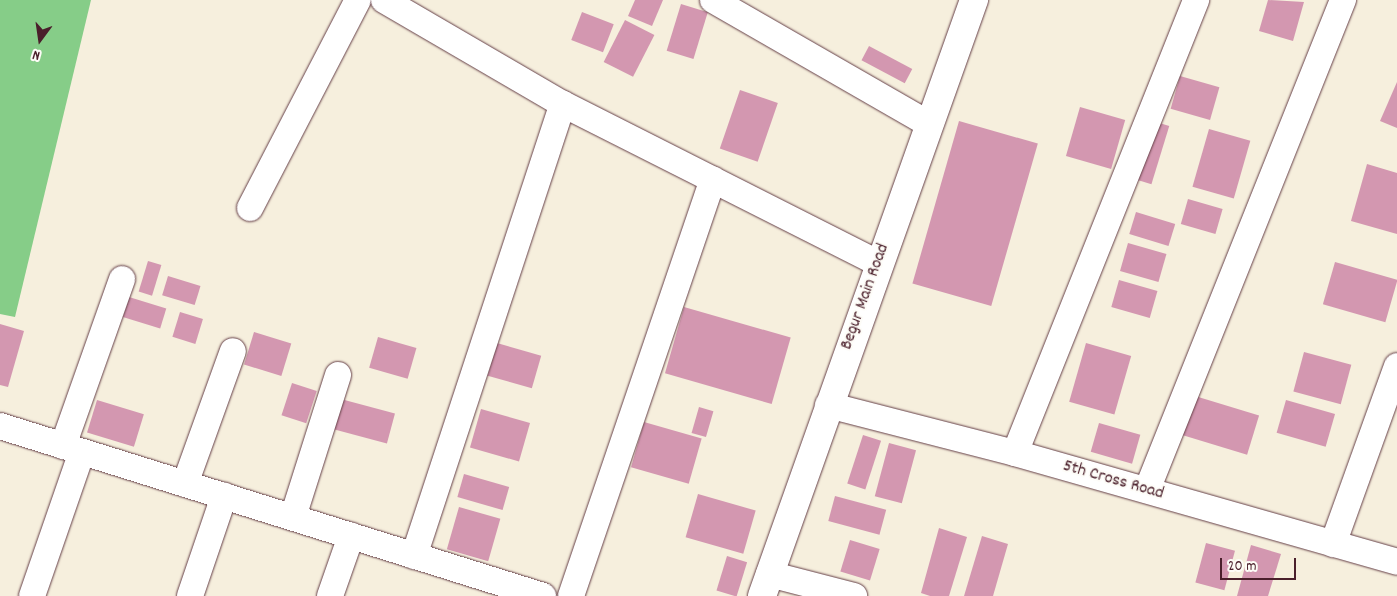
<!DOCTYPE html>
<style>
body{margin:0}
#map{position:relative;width:1397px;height:596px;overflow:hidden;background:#f6efdd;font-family:Dekko,sans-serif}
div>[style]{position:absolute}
.green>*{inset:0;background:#86cd88}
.building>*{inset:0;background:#d397b0;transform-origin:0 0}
.roads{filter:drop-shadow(0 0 1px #643e46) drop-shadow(0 0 1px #643e46)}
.minor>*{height:26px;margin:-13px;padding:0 13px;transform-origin:13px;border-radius:13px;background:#fff}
.tertiary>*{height:28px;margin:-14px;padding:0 14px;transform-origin:14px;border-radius:14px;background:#fff}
span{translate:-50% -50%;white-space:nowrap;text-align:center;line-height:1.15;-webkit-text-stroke:4px #fdfcf7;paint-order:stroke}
.street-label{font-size:18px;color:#4a1f2b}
.north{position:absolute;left:15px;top:15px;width:50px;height:50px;-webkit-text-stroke:4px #fdfcf7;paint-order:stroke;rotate:194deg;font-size:14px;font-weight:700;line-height:20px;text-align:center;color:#4a1f2b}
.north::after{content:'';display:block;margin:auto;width:18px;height:22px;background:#4a1f2b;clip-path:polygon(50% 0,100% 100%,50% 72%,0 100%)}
.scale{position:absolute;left:1220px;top:558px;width:76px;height:22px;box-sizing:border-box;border:2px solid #4a1f2b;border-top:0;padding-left:6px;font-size:15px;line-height:18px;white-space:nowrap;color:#4a1f2b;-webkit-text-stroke:4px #fdfcf7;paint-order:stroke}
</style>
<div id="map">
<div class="green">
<i style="clip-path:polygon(0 0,91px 0,15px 317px,0 314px)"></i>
</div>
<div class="building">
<i style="clip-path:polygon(635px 0,663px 0,652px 26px,628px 16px)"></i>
<i style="clip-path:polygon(1268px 0,1304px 2px,1293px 41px,1259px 31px)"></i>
<i style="left:681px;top:4px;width:28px;height:49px;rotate:17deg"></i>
<i style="left:582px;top:12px;width:34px;height:30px;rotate:21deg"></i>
<i style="left:625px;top:20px;width:33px;height:47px;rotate:27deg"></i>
<i style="left:869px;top:46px;width:49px;height:16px;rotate:28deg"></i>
<i style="left:1180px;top:76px;width:41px;height:34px;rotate:16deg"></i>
<i style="clip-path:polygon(1397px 82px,1397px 128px,1380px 121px)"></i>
<i style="left:740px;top:90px;width:40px;height:62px;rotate:19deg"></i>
<i style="left:1080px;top:107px;width:47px;height:51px;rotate:16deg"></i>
<i style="left:959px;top:121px;width:82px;height:169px;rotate:16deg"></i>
<i style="left:1153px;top:121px;width:17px;height:61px;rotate:17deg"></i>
<i style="left:1209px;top:129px;width:43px;height:60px;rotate:16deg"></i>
<i style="clip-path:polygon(1367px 164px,1397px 173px,1397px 234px,1351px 221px)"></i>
<i style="left:1188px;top:199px;width:36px;height:26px;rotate:16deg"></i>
<i style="left:1136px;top:212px;width:41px;height:23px;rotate:17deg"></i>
<i style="left:1128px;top:243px;width:40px;height:29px;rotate:16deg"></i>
<i style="left:148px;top:261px;width:14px;height:32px;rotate:17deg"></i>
<i style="left:1335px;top:262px;width:65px;height:44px;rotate:16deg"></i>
<i style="left:168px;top:276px;width:34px;height:20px;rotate:17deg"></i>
<i style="left:1119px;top:280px;width:40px;height:28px;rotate:16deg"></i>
<i style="left:129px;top:297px;width:39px;height:21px;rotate:17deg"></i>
<i style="left:684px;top:307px;width:111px;height:69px;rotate:16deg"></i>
<i style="left:180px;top:312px;width:24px;height:26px;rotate:17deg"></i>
<i style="clip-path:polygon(0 324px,24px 331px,8px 387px,0 385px)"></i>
<i style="left:254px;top:332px;width:39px;height:34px;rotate:17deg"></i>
<i style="left:378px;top:337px;width:40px;height:32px;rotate:16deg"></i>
<i style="left:497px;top:343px;width:46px;height:34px;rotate:16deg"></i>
<i style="left:1086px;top:343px;width:47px;height:61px;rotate:16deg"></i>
<i style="left:1304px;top:352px;width:49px;height:41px;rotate:15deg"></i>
<i style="left:292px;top:383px;width:26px;height:34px;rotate:18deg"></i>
<i style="left:1195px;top:396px;width:67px;height:41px;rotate:17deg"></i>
<i style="left:337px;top:398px;width:60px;height:31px;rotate:15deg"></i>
<i style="left:97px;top:400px;width:49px;height:34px;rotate:17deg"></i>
<i style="left:1286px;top:400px;width:51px;height:34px;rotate:16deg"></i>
<i style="left:699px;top:407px;width:15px;height:27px;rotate:16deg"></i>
<i style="left:481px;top:409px;width:51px;height:40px;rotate:16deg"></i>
<i style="left:644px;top:422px;width:60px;height:47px;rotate:16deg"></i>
<i style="left:1099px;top:423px;width:43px;height:30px;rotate:16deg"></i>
<i style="left:863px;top:435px;width:19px;height:51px;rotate:18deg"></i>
<i style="left:889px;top:443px;width:28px;height:55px;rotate:15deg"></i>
<i style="left:464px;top:474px;width:47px;height:24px;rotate:16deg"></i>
<i style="left:698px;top:494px;width:60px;height:45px;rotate:16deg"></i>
<i style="left:835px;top:496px;width:53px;height:26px;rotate:15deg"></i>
<i style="left:459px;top:507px;width:43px;height:44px;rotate:16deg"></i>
<i style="clip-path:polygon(939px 528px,967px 537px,949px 596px,930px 596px,921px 593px)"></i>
<i style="clip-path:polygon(982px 536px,1008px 544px,993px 596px,964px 596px)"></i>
<i style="left:850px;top:540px;width:31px;height:33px;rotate:17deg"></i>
<i style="left:1206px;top:543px;width:30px;height:41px;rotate:15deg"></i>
<i style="clip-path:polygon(1251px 545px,1281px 554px,1268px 596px,1237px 596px)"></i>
<i style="left:727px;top:556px;width:21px;height:36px;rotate:17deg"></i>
</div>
<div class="roads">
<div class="minor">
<i style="left:384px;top:0;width:207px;rotate:30.2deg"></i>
<i style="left:713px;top:0;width:249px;rotate:29.9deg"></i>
<i style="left:250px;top:208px;width:234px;rotate:-62.6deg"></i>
<i style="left:828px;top:405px;width:193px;rotate:14.4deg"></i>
<i style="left:1015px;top:453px;width:397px;rotate:15.9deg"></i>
<i style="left:0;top:426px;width:569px;rotate:17.38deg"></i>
<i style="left:63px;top:446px;width:177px;rotate:-70.5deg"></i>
<i style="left:1015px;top:453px;width:488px;rotate:-68.2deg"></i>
<i style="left:185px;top:484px;width:141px;rotate:-70.2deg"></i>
<i style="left:1147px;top:490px;width:528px;rotate:-68.2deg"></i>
<i style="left:293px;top:517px;width:149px;rotate:-72.4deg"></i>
<i style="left:1333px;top:544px;width:189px;rotate:-70.2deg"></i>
<i style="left:414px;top:556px;width:476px;rotate:-71.8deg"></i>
<i style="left:563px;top:104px;width:353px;rotate:26.8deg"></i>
<i style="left:769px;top:574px;width:88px;rotate:14.5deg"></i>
<i style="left:32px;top:596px;width:152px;rotate:-70.9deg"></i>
<i style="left:190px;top:596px;width:106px;rotate:-71.2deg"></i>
<i style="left:330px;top:596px;width:64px;rotate:-70.7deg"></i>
<i style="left:571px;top:596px;width:440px;rotate:-71.2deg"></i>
</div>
<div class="tertiary">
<i style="left:762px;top:596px;width:633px;rotate:-70.42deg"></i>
</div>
</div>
<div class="street-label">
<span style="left:866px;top:297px;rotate:-70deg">Begur Main Road</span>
<span style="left:1113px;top:481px;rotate:16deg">5th Cross Road</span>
</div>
<div class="north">N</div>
<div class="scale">20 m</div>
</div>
